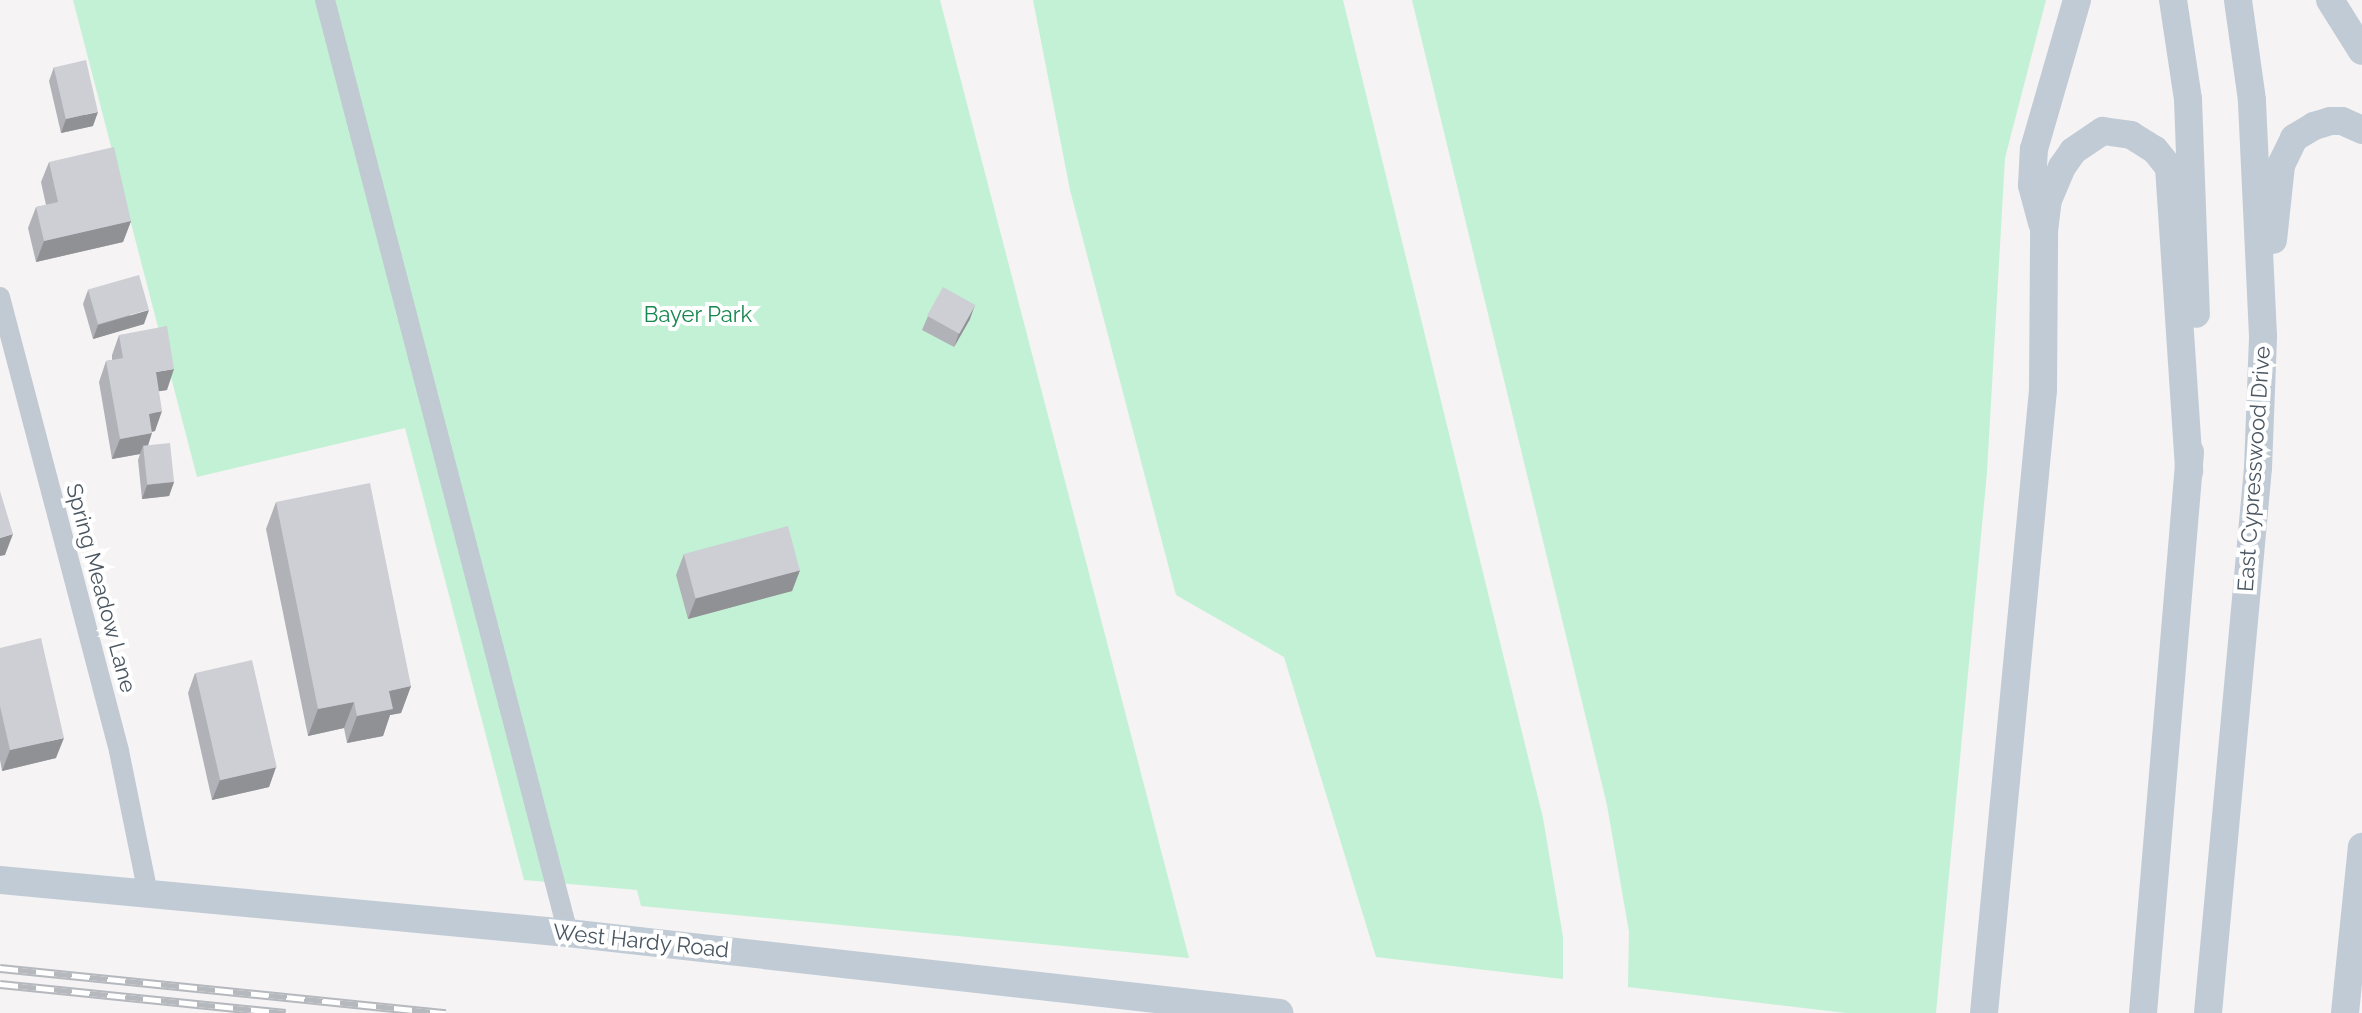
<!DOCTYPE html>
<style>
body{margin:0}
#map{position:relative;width:2362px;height:1013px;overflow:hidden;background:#f5f3f3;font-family:Raleway,sans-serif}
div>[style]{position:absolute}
.green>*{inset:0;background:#c3f1d5}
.street>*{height:20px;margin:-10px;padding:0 10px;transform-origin:10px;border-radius:10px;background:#c1cad2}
.secondary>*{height:28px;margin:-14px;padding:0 14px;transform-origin:14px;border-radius:14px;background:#c1cbd6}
.rail>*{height:9px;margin-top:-4.5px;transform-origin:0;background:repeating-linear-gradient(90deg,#fff 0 18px,#b5b8bd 0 36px);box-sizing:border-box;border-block:2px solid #b5b8bd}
.wall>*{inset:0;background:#b0b2b7}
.shaded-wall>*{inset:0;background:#909195}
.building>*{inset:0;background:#cdcfd5;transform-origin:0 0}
span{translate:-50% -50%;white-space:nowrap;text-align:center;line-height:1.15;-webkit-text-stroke:8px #fff;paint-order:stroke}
.park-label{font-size:22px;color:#17864f}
.street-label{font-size:22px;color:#4a5661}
</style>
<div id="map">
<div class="green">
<i style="clip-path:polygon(73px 0,940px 0,1189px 958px,641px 906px,637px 890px,524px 880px,405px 428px,197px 477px)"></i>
<i style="clip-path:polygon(1033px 0,1343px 0,1543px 818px,1563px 937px,1563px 979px,1376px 957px,1284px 657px,1176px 595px,1070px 190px)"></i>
<i style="clip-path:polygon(1412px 0,2046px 0,2005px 158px,1987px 472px,1936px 1013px,1846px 1013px,1628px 987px,1629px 932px,1607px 805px)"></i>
</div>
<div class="street">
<i style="left:325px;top:0;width:964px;rotate:75.4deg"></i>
<i style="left:0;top:297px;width:469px;rotate:75.3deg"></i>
<i style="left:119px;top:751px;width:146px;rotate:78.5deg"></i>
</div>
<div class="secondary">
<i style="left:2173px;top:0;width:100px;rotate:81.4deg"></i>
<i style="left:2188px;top:99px;width:215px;rotate:87.9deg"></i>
<i style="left:2330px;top:0;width:60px;rotate:57.9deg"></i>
<i style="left:2042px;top:223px;width:39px;rotate:-105deg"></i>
<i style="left:2032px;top:185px;width:36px;rotate:-87deg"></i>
<i style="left:2034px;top:149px;width:155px;rotate:-73.9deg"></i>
<i style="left:2273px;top:240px;width:75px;rotate:-83.9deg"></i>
<i style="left:2281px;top:165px;width:30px;rotate:-64deg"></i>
<i style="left:2294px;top:138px;width:23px;rotate:-31deg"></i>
<i style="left:2314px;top:126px;width:17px;rotate:-17deg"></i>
<i style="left:2330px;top:121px;width:12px"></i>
<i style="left:2342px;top:121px;width:22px;rotate:24deg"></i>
<i style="left:0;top:880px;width:570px;rotate:5.33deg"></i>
<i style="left:568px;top:933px;width:716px;rotate:6.41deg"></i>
<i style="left:1984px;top:1013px;width:626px;rotate:-84.59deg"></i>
<i style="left:2043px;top:390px;width:159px;rotate:-89.6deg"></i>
<i style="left:2044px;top:231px;width:31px;rotate:-83deg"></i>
<i style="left:2048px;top:200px;width:36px;rotate:-67deg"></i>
<i style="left:2062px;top:167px;width:19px;rotate:-55deg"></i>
<i style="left:2073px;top:151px;width:36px;rotate:-34deg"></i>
<i style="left:2103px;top:131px;width:28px;rotate:8deg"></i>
<i style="left:2131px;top:135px;width:28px;rotate:32deg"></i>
<i style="left:2155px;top:150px;width:22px;rotate:51deg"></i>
<i style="left:2169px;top:167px;width:305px;rotate:86.2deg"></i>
<i style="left:2143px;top:1013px;width:563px;rotate:-85.21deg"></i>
<i style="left:2208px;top:1013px;width:547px;rotate:-84.76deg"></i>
<i style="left:2258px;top:468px;width:132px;rotate:-87.8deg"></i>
<i style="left:2263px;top:336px;width:236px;rotate:-92.7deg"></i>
<i style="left:2252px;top:100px;width:101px;rotate:-98deg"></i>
<i style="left:2345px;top:1013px;width:167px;rotate:-84.2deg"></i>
</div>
<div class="rail">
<i style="left:0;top:968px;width:448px;rotate:5.8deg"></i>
<i style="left:0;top:984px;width:287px;rotate:5.8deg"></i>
</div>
<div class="wall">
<i style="clip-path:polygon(54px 67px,93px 126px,61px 133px,49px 81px)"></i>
<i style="clip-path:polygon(49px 162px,131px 221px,123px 242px,36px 262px,28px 228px,36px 207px,46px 205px,41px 182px)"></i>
<i style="clip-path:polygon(88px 290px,144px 324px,93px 339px,83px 304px)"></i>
<i style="clip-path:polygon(928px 316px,970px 319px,954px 347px,922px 330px)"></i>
<i style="clip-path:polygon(119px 335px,167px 390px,159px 391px,155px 431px,152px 432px,148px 446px,174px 482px,169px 496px,142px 499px,138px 460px,140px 454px,112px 459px,99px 382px,106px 361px,112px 360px,112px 355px)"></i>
<i style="clip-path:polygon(276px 502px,411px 686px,401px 713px,390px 715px,383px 736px,347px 743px,344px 728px,308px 736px,266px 529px)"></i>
<i style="clip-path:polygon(684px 554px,800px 570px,792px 591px,688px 619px,676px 575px)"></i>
<i style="clip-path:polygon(0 648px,56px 758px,2px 771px,0 760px)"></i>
<i style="clip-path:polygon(195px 673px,276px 767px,269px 787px,212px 800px,188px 693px)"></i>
</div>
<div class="shaded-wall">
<i style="clip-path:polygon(98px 112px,93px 126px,61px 133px,66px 119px)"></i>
<i style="clip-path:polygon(131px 221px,123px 242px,36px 262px,44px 241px)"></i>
<i style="clip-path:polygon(975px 305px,970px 319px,954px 347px,959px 333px)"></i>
<i style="clip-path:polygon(149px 310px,144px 324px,93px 339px,98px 325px)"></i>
<i style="clip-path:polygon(174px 369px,167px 390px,148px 393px,156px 372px)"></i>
<i style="clip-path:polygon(162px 411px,155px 431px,141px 434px,149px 414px)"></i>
<i style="clip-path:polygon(152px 433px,145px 454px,143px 446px,140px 454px,112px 459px,120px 439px)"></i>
<i style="clip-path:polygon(174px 482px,169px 496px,142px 499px,147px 485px)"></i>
<i style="clip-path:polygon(13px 534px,5px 555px,0 556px,0 538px)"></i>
<i style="clip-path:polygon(800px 570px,792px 591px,688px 619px,696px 598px)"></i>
<i style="clip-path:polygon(411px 686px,401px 713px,390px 715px,383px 736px,347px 743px,357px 716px,389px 691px)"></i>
<i style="clip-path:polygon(354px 702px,344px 728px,308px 736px,318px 709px)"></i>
<i style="clip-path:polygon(64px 738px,56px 758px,2px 771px,10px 750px)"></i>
<i style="clip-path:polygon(276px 767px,269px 787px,212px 800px,220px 780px)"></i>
</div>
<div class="building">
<i style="left:86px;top:60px;width:53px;height:33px;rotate:77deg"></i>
<i style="clip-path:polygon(114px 147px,131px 221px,44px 241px,36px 207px,58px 202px,49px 162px)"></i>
<i style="left:139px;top:275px;width:36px;height:53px;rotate:74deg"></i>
<i style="left:943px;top:287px;width:37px;height:33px;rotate:29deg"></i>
<i style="clip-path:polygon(167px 326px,174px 369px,156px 372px,162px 411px,149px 414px,152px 433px,120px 439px,106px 361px,123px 358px,119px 335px)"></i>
<i style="left:170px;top:443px;width:39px;height:27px;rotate:84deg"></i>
<i style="clip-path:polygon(370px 483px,411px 686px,389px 691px,393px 709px,357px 716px,354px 702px,318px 709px,276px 502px)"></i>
<i style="clip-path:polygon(0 491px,13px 534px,0 538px)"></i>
<i style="left:788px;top:526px;width:46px;height:108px;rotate:75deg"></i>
<i style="clip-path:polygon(41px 638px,64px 738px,10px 750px,0 706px,0 648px)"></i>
<i style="left:252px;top:660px;width:110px;height:58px;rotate:77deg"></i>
</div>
<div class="park-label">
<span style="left:698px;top:315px">Bayer Park</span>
</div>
<div class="street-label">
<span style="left:2254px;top:469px;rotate:-86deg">East Cypresswood Drive</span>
<span style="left:101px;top:588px;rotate:75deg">Spring Meadow Lane</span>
<span style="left:641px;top:941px;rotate:6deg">West Hardy Road</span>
</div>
</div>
